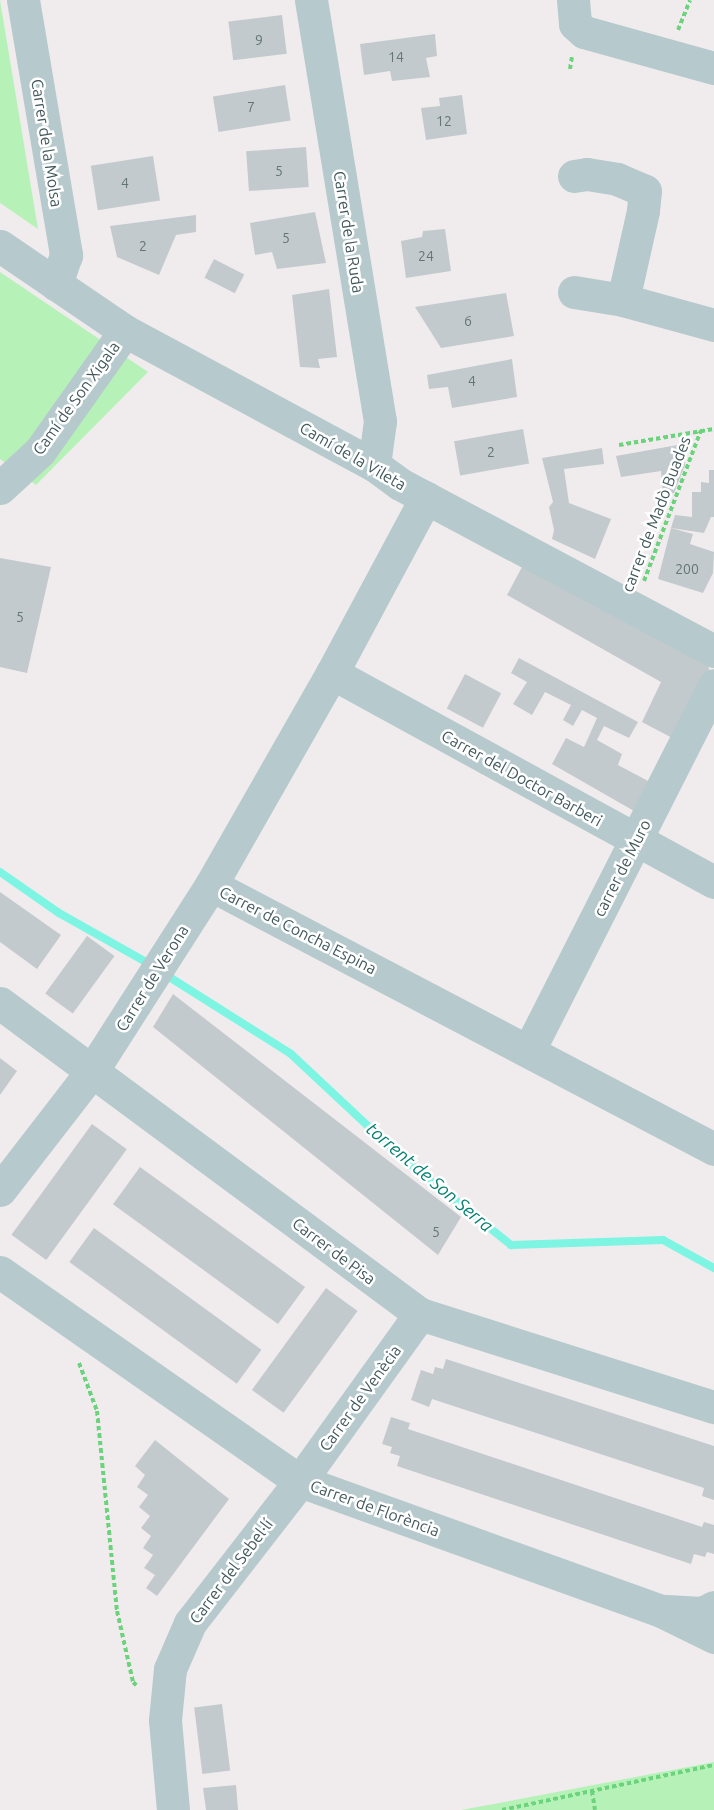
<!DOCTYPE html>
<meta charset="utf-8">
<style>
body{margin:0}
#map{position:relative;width:714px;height:1810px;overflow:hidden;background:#f0eced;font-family:Ubuntu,sans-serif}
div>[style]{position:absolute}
.green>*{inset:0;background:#b6f2b8}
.stream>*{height:8px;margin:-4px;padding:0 4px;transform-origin:4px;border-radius:4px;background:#7ef4e3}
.building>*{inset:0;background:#c3cacd;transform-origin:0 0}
.path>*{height:4px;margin-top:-2px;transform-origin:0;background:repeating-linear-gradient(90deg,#6bd37c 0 4.5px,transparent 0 7.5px)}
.minor>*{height:33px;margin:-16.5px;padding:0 16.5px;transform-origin:16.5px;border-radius:16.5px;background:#b6c9cc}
span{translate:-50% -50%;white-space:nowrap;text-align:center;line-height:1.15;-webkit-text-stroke:5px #fff;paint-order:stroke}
.number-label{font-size:14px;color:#637578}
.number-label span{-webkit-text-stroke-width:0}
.street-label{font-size:16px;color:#43595c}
.water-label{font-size:18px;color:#058271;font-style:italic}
</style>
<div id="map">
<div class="green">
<i style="clip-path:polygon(0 0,38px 229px,0 203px)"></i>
<i style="clip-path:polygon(0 272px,148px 372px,36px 485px,0 459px)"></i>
<i style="clip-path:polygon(714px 1762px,714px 1810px,461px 1810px,499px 1803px)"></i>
</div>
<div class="stream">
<i style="left:0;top:872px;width:72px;rotate:34.8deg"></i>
<i style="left:59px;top:913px;width:108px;rotate:29.4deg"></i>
<i style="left:163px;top:973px;width:151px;rotate:32.3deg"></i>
<i style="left:291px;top:1054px;width:148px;rotate:43.1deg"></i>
<i style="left:399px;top:1155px;width:144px;rotate:38.8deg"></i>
<i style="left:511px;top:1245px;width:152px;rotate:-1.9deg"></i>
<i style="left:663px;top:1240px;width:58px;rotate:28.8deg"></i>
</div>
<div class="building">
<i style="left:282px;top:15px;width:39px;height:54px;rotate:83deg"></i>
<i style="clip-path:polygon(435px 34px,437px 56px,426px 58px,430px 77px,392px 81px,390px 71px,364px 75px,360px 44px)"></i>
<i style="left:285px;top:85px;width:36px;height:73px;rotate:81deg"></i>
<i style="clip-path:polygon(462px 95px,467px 134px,426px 140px,421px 108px,440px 106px,439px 98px)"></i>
<i style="left:306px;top:147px;width:40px;height:60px;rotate:86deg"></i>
<i style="left:153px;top:156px;width:45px;height:63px;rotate:81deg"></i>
<i style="clip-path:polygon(315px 212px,326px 263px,277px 269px,272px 252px,255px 255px,250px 223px)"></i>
<i style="clip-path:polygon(196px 215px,196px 232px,176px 235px,159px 275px,117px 257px,110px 226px)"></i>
<i style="clip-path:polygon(445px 229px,451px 271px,406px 278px,401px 241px,422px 237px,423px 231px)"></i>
<i style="left:214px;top:259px;width:34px;height:21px;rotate:27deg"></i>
<i style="clip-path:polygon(329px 289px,337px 357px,318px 359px,320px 368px,300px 367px,292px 295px)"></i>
<i style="clip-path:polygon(506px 293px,514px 336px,441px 348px,415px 307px)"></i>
<i style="clip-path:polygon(512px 359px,517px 397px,452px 408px,448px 387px,429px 389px,427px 375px)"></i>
<i style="left:523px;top:429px;width:35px;height:70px;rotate:80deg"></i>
<i style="clip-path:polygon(683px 444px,685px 465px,674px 493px,670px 493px,668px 505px,662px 505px,658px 496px,663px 495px,661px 471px,621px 477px,616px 456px)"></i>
<i style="clip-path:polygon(602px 448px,604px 464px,564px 469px,569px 503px,611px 519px,595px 559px,552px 539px,554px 530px,549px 507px,553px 502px,542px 458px)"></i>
<i style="clip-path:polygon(709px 470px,714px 470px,714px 517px,711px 517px,704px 533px,671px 528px,675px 515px,692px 517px,692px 492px,701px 492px,701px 482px,709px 483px)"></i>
<i style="clip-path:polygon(671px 528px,693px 534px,690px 544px,714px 552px,713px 573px,703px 593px,658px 579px)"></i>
<i style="clip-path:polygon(0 558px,51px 567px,27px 673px,0 667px)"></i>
<i style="clip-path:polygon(523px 565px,707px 661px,711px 677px,676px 740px,642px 722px,661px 682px,507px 595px)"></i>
<i style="clip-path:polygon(519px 658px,638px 722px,629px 738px,604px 726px,597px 740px,622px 754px,618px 765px,650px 782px,634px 811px,552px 764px,566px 738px,584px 747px,597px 718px,582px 710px,573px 726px,563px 720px,571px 705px,545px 692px,532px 715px,513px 704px,527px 682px,511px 673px)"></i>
<i style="left:465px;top:674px;width:41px;height:39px;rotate:28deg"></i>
<i style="clip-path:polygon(0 892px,61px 935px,37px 969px,0 942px)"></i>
<i style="left:87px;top:936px;width:34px;height:71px;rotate:36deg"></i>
<i style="clip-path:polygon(173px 994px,461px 1217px,438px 1255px,153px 1027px)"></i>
<i style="clip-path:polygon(0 1058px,17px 1071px,0 1095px)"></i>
<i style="left:92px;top:1124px;width:43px;height:137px;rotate:36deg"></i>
<i style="left:140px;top:1167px;width:204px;height:46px;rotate:36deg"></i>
<i style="left:94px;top:1228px;width:207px;height:42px;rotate:36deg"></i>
<i style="left:326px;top:1288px;width:39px;height:126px;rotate:36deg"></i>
<i style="clip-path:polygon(446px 1359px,714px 1446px,714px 1500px,702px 1496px,704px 1488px,432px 1399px,429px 1407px,411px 1400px,421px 1370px,433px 1374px,435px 1367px,443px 1369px)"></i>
<i style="clip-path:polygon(391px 1417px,410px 1423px,408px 1429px,702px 1527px,704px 1522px,714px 1525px,714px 1554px,707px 1552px,705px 1557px,694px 1554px,691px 1564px,397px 1466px,400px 1456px,390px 1453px,392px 1447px,382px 1444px)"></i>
<i style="clip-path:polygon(155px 1440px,229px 1499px,157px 1596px,146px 1588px,155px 1575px,144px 1568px,153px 1555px,143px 1548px,151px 1536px,141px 1528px,150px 1516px,139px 1507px,148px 1495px,137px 1487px,145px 1475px,135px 1466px)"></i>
<i style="left:222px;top:1704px;width:67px;height:28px;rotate:83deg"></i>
<i style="clip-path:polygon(236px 1785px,238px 1810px,206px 1810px,203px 1788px)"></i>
</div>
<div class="path">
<i style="left:678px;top:30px;width:32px;rotate:-68deg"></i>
<i style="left:570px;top:69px;width:12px;rotate:-81deg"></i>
<i style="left:619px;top:445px;width:96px;rotate:-9.6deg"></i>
<i style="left:644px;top:581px;width:161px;rotate:-69.3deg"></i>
<i style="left:79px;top:1363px;width:51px;rotate:69.4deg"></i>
<i style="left:97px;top:1411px;width:201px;rotate:84.3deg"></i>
<i style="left:117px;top:1611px;width:73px;rotate:77.3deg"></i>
<i style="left:133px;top:1682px;width:7px;rotate:45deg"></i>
<i style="left:592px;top:1791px;width:19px;rotate:81deg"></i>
<i style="left:502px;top:1810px;width:217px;rotate:-12deg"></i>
</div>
<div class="minor">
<i style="left:23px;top:0;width:259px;rotate:80.4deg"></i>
<i style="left:66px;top:255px;width:31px;rotate:109deg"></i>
<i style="left:311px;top:0;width:427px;rotate:80.7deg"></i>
<i style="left:380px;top:421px;width:44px;rotate:97.8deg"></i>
<i style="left:573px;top:0;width:24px;rotate:85deg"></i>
<i style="left:575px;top:24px;width:12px;rotate:42deg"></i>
<i style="left:584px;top:32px;width:135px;rotate:15.5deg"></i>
<i style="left:574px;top:176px;width:13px;rotate:-9deg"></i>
<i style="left:587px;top:174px;width:30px;rotate:9deg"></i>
<i style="left:617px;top:179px;width:30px;rotate:23deg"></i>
<i style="left:645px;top:191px;width:20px;rotate:96deg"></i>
<i style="left:643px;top:211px;width:91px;rotate:102.7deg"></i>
<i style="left:623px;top:300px;width:94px;rotate:15.4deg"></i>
<i style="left:0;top:246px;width:151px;rotate:34.2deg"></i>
<i style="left:125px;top:331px;width:283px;rotate:28.3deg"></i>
<i style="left:374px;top:465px;width:32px;rotate:36deg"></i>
<i style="left:400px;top:484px;width:356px;rotate:28deg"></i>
<i style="left:574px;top:292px;width:50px;rotate:9.3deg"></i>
<i style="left:0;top:488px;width:54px;rotate:-42.8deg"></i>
<i style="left:40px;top:451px;width:147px;rotate:-54.7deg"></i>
<i style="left:332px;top:673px;width:435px;rotate:28.7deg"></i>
<i style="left:211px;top:885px;width:568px;rotate:27.69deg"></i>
<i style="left:0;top:1003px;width:523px;rotate:36.52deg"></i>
<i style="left:420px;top:1314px;width:308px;rotate:17.6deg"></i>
<i style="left:529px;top:1050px;width:409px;rotate:-63.1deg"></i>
<i style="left:0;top:1190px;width:150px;rotate:-52.3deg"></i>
<i style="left:92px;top:1071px;width:221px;rotate:-57.4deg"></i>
<i style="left:211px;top:885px;width:244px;rotate:-60.3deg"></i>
<i style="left:332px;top:673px;width:199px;rotate:-61.8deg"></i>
<i style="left:0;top:1272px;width:366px;rotate:34.9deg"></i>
<i style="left:300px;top:1481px;width:384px;rotate:19.8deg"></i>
<i style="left:661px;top:1611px;width:59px;rotate:26.1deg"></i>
<i style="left:666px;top:1611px;width:36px;rotate:3deg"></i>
<i style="left:702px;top:1613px;width:13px;rotate:-27deg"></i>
<i style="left:173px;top:1810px;width:90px;rotate:-95.1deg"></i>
<i style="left:165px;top:1720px;width:51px;rotate:-84.4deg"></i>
<i style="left:170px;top:1669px;width:50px;rotate:-66.5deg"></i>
<i style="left:190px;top:1623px;width:180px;rotate:-52.2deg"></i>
<i style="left:300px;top:1481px;width:206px;rotate:-54.3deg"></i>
</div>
<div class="number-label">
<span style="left:259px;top:40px">9</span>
<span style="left:396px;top:57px">14</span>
<span style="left:251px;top:107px">7</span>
<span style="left:444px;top:121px">12</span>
<span style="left:279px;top:171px">5</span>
<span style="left:125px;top:183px">4</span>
<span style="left:286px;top:238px">5</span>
<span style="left:143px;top:246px">2</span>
<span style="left:426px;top:256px">24</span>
<span style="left:468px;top:321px">6</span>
<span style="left:472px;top:381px">4</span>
<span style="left:491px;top:452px">2</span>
<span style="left:687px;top:569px">200</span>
<span style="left:20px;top:617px">5</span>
<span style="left:436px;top:1232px">5</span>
</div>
<div class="street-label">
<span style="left:47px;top:143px;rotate:81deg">Carrer de la Molsa</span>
<span style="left:349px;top:232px;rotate:81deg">Carrer de la Ruda</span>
<span style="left:76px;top:398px;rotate:-54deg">Camí de Son Xigala</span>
<span style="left:353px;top:456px;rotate:30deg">Camí de la Vileta</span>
<span style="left:656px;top:514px;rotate:-69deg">carrer de Madò Buades</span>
<span style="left:522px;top:778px;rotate:29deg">Carrer del Doctor Barberi</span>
<span style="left:622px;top:868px;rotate:-63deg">carrer de Muro</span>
<span style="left:298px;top:930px;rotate:27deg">Carrer de Concha Espina</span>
<span style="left:152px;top:978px;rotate:-58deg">Carrer de Verona</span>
<span style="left:334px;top:1251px;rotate:37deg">Carrer de Pisa</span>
<span style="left:360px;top:1398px;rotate:-54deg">Carrer de Venècia</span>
<span style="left:375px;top:1508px;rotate:20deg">Carrer de Florència</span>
<span style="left:231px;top:1571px;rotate:-53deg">Carrer del Sebel·lí</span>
</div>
<div class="water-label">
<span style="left:430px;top:1177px;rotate:40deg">torrent de Son Serra</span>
</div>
</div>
